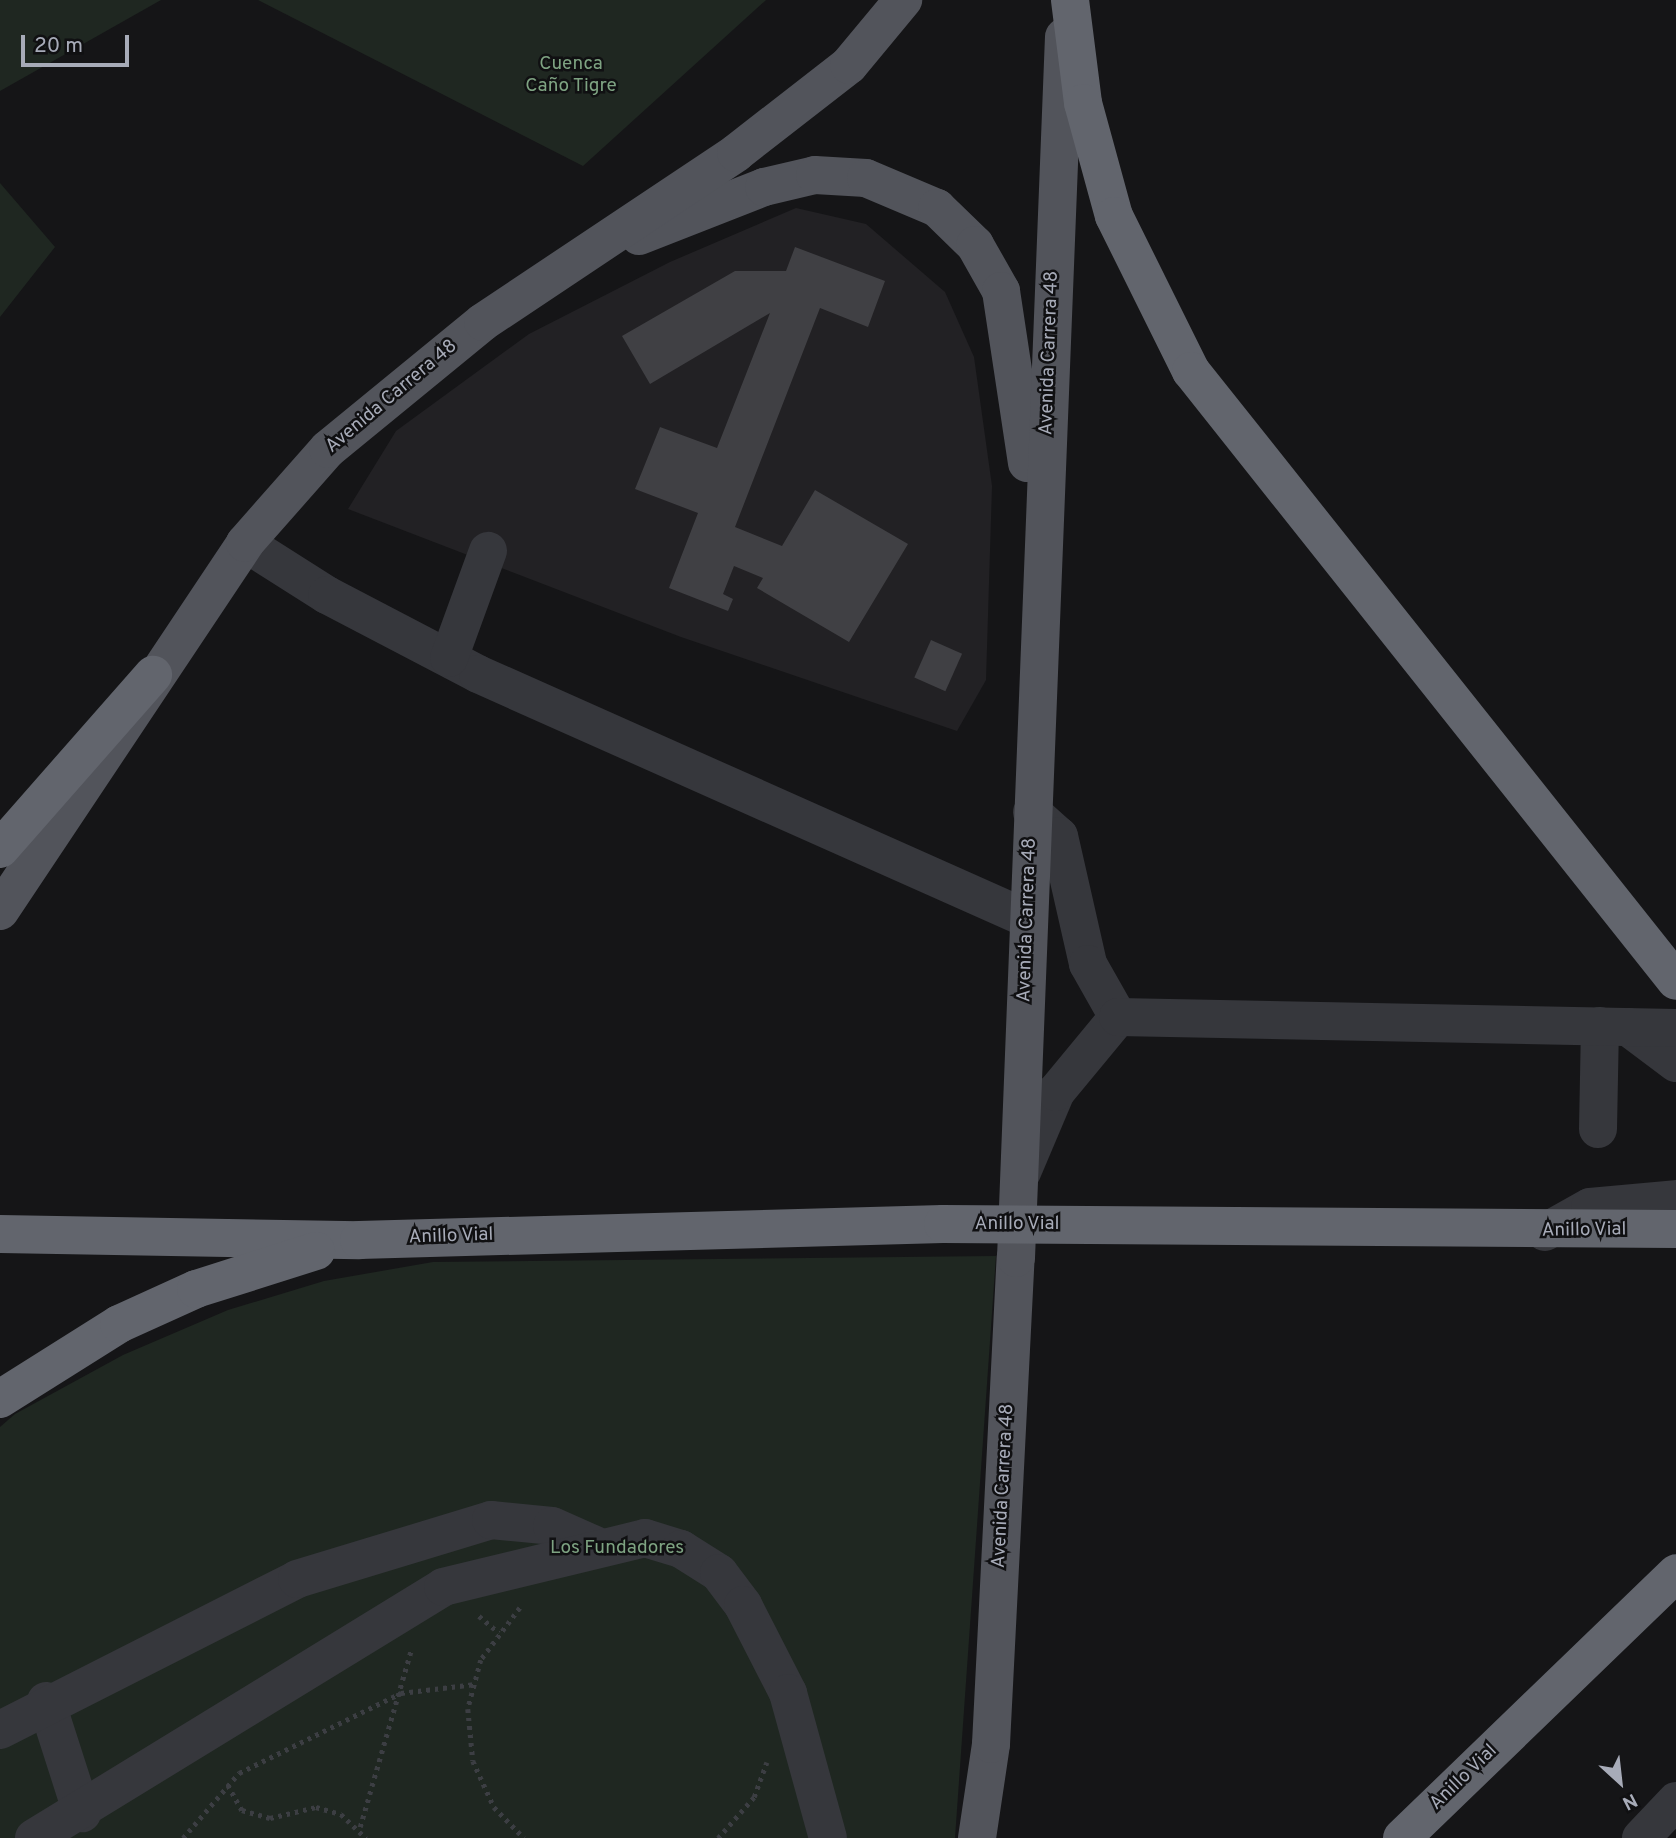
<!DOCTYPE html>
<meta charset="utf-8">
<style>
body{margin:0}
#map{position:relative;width:1676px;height:1838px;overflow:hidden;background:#151517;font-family:Overpass,sans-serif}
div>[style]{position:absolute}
.built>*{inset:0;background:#222124}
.green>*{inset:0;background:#1f2721}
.building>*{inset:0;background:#404044;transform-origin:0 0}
.path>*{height:4.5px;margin-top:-2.25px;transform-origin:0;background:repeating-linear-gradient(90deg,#3c3e43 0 3.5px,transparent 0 8.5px)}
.minor>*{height:38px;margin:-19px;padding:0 19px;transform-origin:19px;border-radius:19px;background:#36373c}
.major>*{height:38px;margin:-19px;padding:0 19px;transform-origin:19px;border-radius:19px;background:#52545b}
.highway>*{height:38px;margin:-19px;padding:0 19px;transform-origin:19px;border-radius:19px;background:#62656d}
span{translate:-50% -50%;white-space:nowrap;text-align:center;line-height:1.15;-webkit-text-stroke:5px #101012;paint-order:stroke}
.park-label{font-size:19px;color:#7ea382}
.street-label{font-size:19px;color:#a7abb8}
.north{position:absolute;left:1585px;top:1747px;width:70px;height:70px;-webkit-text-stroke:5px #101012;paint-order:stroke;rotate:153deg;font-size:19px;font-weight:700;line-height:28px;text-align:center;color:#a7abb8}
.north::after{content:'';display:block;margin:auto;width:24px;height:32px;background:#a7abb8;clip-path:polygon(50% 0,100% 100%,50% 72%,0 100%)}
.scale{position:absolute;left:21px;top:35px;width:108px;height:32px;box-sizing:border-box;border:4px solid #a7abb8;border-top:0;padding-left:9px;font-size:21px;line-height:24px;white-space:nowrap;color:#a7abb8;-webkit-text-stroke:5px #101012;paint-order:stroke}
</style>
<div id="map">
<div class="built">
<i style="clip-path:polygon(796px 208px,866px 224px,945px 292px,974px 357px,992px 486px,986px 680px,957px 731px,681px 637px,348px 509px,396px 431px,529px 334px,670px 262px)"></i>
</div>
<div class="green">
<i style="clip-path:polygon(0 0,161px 0,0 91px)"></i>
<i style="clip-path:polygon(258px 0,766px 0,583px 166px)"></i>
<i style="clip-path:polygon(0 183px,55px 247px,0 317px)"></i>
<i style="clip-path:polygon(996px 1256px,955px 1838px,0 1838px,0 1427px,15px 1414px,123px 1355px,228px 1310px,324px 1281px,433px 1262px)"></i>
</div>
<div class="building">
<i style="clip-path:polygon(795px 247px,885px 281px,868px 327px,820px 308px,735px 527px,782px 546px,815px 490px,908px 544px,849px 642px,757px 588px,763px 578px,734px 566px,723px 594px,733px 599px,728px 611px,669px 588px,698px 513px,635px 489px,660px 427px,717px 448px,770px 313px,650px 384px,622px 336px,735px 271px,786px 271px)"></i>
<i style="left:931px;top:640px;width:34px;height:41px;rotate:24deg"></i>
</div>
<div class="path">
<i style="left:520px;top:1608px;width:65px;rotate:126.9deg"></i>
<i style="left:481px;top:1660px;width:51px;rotate:104.9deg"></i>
<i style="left:468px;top:1709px;width:52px;rotate:84.5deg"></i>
<i style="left:473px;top:1761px;width:51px;rotate:65.5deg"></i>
<i style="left:494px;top:1807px;width:43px;rotate:45.9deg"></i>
<i style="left:479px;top:1616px;width:26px;rotate:40deg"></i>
<i style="left:228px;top:1785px;width:29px;rotate:61deg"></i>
<i style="left:242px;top:1810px;width:29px;rotate:16deg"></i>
<i style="left:270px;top:1818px;width:47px;rotate:-13.4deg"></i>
<i style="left:316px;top:1807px;width:26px;rotate:16deg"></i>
<i style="left:341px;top:1814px;width:35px;rotate:44deg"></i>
<i style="left:360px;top:1827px;width:184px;rotate:-73.9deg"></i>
<i style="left:183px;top:1838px;width:86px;rotate:-49.3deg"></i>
<i style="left:239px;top:1773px;width:181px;rotate:-26.3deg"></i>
<i style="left:401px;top:1693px;width:75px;rotate:-6.9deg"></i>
<i style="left:718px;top:1838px;width:55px;rotate:-48.7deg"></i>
<i style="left:754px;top:1797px;width:37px;rotate:-70deg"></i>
</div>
<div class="minor">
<i style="left:245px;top:543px;width:97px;rotate:32.4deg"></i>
<i style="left:327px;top:595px;width:170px;rotate:27.6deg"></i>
<i style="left:478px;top:674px;width:602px;rotate:24.01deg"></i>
<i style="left:449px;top:658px;width:114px;rotate:-70deg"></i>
<i style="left:1032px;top:812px;width:36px;rotate:42deg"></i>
<i style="left:1059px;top:836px;width:131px;rotate:77.2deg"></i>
<i style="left:1088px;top:964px;width:61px;rotate:60.5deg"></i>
<i style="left:1628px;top:1027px;width:60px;rotate:36.9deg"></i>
<i style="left:1598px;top:1129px;width:103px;rotate:-88.9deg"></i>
<i style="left:1022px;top:1172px;width:87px;rotate:-67deg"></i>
<i style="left:1056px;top:1092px;width:97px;rotate:-50.4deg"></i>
<i style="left:1118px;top:1017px;width:558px;rotate:1.13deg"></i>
<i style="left:1545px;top:1232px;width:51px;rotate:-29.1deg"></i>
<i style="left:1590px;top:1207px;width:86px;rotate:-5.3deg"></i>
<i style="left:46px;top:1701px;width:118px;rotate:72.2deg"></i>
<i style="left:0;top:1730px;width:333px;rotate:-26.9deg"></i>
<i style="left:297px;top:1579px;width:203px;rotate:-16.9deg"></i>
<i style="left:491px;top:1520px;width:61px;rotate:5.6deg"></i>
<i style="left:552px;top:1526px;width:47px;rotate:23.8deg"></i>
<i style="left:34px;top:1838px;width:480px;rotate:-31.5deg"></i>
<i style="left:443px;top:1587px;width:208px;rotate:-13.6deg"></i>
<i style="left:645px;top:1538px;width:38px;rotate:17deg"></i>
<i style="left:681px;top:1549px;width:45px;rotate:32.3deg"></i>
<i style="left:719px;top:1573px;width:40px;rotate:53deg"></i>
<i style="left:743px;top:1605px;width:99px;rotate:62.9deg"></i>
<i style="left:788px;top:1693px;width:150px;rotate:74.6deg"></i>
<i style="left:1641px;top:1838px;width:51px;rotate:-46.6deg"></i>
</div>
<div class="major">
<i style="left:639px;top:236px;width:134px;rotate:-21.4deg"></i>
<i style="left:764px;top:187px;width:52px;rotate:-13.2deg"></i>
<i style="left:815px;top:175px;width:51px;rotate:3.4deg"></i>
<i style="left:866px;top:178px;width:77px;rotate:22.9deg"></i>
<i style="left:937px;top:208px;width:53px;rotate:44.2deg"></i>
<i style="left:975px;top:245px;width:53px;rotate:60.5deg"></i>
<i style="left:1001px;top:291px;width:174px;rotate:81.4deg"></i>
<i style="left:0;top:911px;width:442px;rotate:-56.3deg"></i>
<i style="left:245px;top:543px;width:125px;rotate:-48.6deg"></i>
<i style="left:328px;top:449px;width:200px;rotate:-39.3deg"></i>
<i style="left:483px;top:322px;width:304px;rotate:-33.7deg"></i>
<i style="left:736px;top:153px;width:143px;rotate:-37.9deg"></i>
<i style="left:849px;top:65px;width:85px;rotate:-50.3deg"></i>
<i style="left:977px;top:1838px;width:95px;rotate:-81.5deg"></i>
<i style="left:991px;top:1744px;width:487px;rotate:-87.1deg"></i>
<i style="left:1016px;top:1258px;width:1222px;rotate:-87.75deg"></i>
</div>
<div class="highway">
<i style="left:1070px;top:0;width:104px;rotate:82.8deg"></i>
<i style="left:1083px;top:103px;width:117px;rotate:74.7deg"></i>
<i style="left:1114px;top:216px;width:173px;rotate:63.6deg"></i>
<i style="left:1191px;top:371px;width:779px;rotate:51.51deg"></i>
<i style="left:0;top:849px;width:232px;rotate:-48.7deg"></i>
<i style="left:0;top:1234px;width:359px;rotate:1deg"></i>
<i style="left:359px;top:1240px;width:584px;rotate:-1.57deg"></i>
<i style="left:943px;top:1224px;width:733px;rotate:0.39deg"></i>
<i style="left:0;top:1399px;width:141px;rotate:-32.2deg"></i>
<i style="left:119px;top:1324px;width:85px;rotate:-24.4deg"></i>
<i style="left:196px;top:1289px;width:126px;rotate:-17.6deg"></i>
<i style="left:1402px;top:1838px;width:381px;rotate:-44deg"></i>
</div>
<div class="park-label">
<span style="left:571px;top:76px">Cuenca<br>Caño Tigre</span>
<span style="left:617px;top:1549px">Los Fundadores</span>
</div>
<div class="street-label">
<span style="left:1050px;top:353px;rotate:-88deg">Avenida Carrera 48</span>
<span style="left:392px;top:397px;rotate:-40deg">Avenida Carrera 48</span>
<span style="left:1028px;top:920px;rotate:-88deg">Avenida Carrera 48</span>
<span style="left:1017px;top:1225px">Anillo Vial</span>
<span style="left:1584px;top:1231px;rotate:-1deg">Anillo Vial</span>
<span style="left:451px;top:1237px;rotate:-2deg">Anillo Vial</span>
<span style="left:1004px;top:1486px;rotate:-87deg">Avenida Carrera 48</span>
<span style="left:1464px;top:1778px;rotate:-44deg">Anillo Vial</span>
</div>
<div class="north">N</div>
<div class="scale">20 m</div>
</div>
